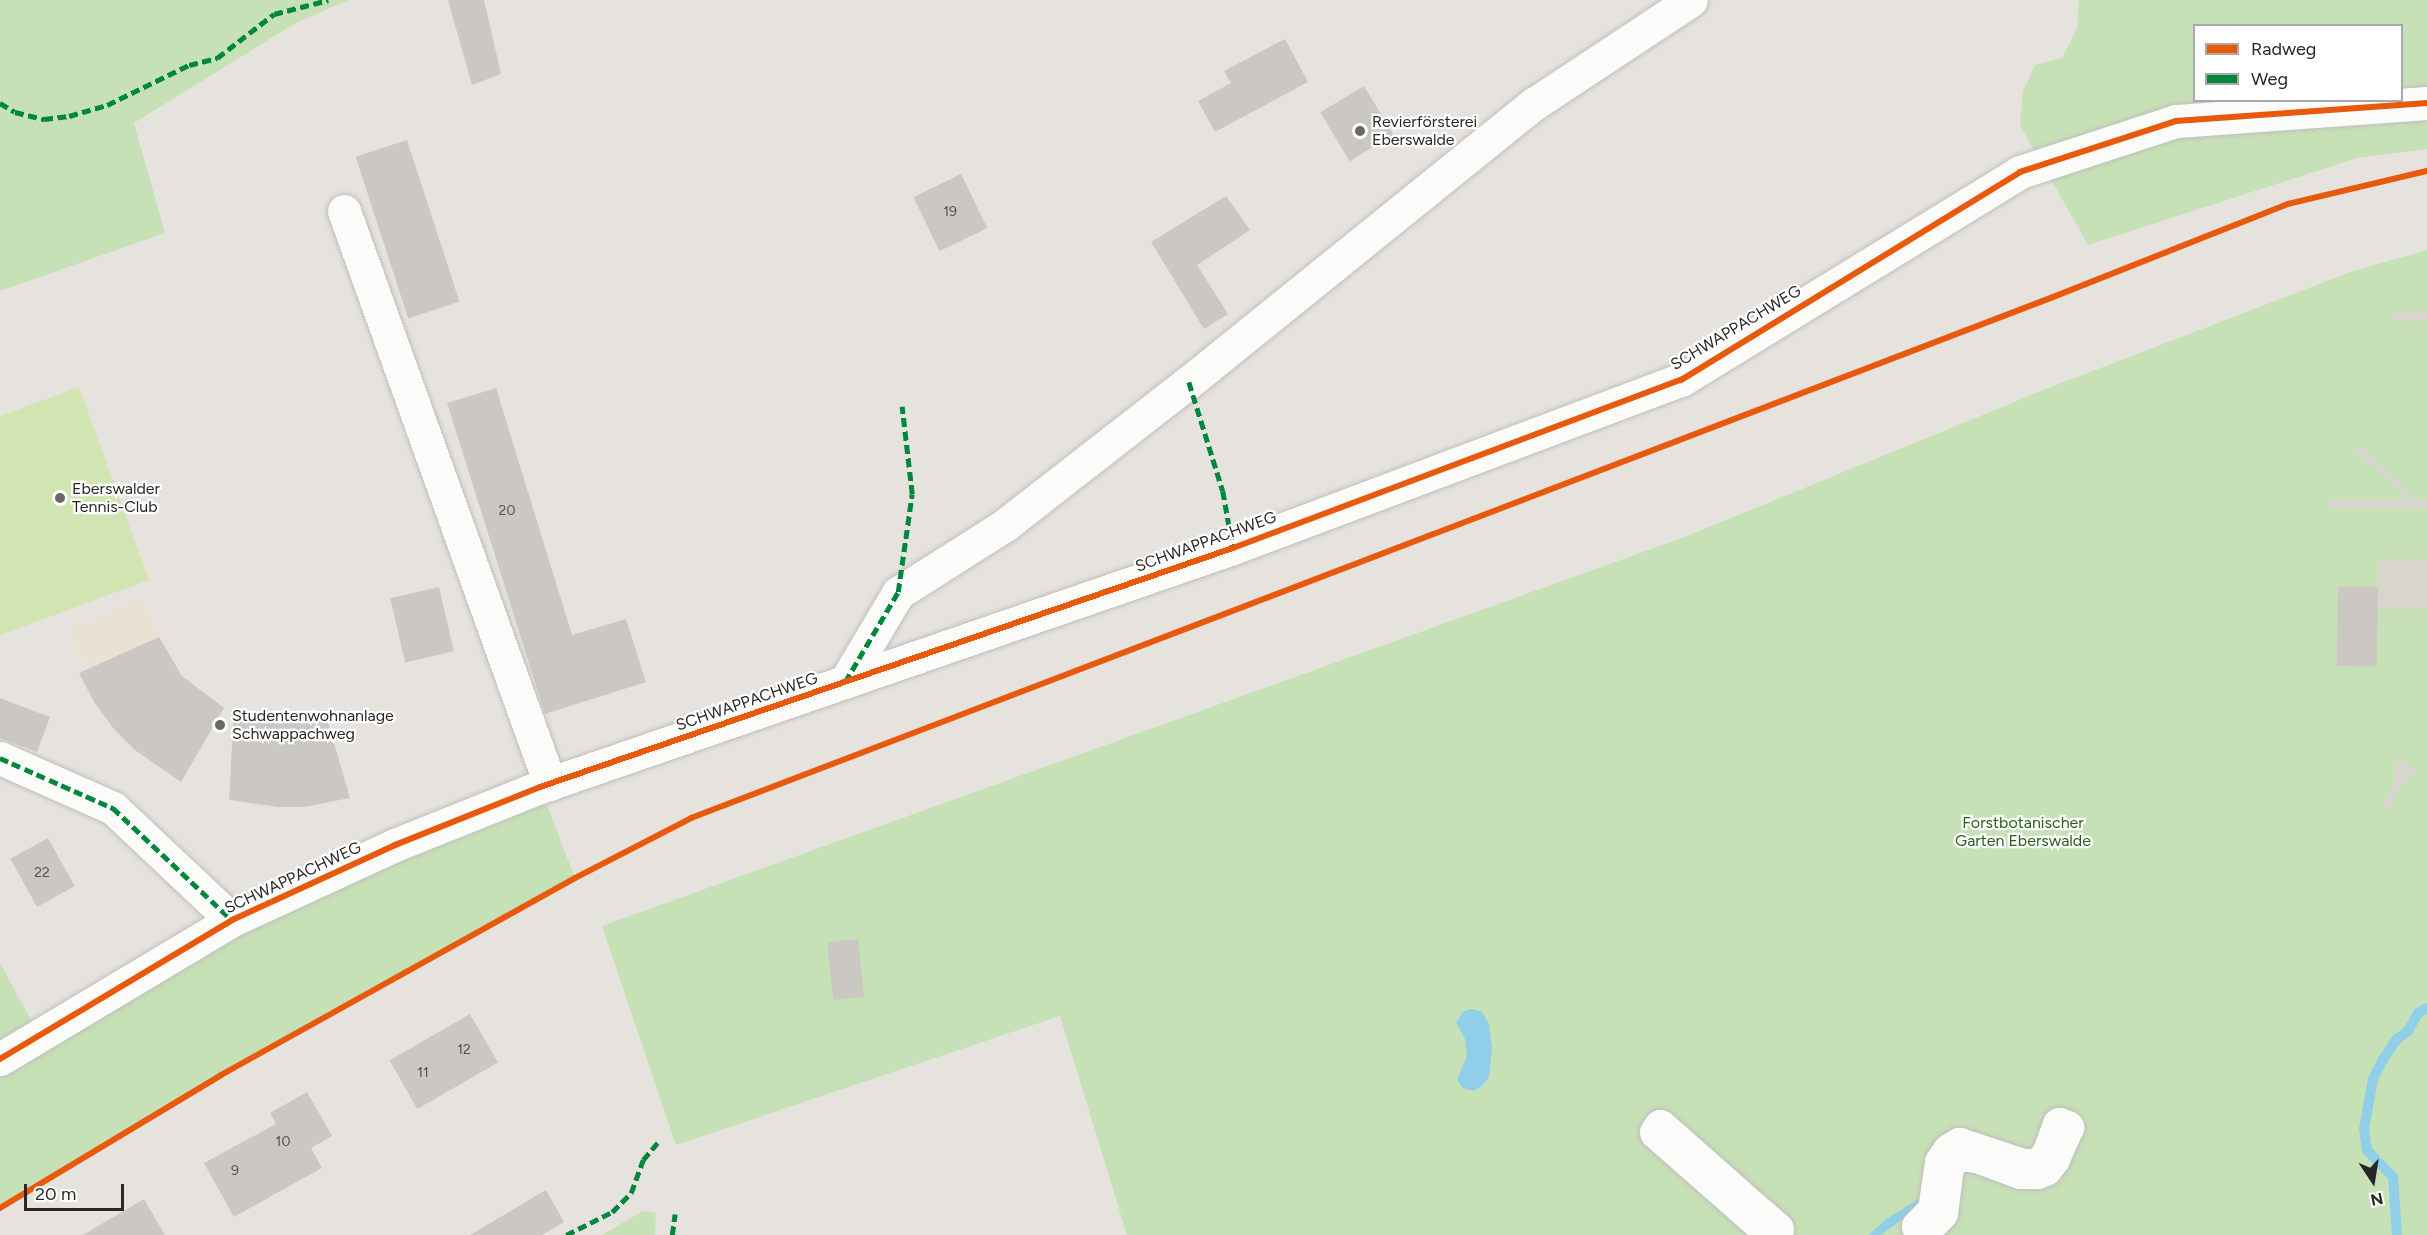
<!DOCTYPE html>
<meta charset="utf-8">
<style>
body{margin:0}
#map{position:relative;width:2427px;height:1235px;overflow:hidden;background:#e6e2dd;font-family:Figtree,sans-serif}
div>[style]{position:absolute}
.education>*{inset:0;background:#e9e1d1;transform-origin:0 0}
.green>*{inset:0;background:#c7e1b6}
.pitch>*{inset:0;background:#d1e5b3}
.plaza>*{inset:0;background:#d8d4ce;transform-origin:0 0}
.water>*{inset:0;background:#91cee7}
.stream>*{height:10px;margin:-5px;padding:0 5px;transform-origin:5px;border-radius:5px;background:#91cee7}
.building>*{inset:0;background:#cbc8c4;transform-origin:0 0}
.roads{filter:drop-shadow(0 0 2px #bfbebe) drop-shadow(0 0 2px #bfbebe)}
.minor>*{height:33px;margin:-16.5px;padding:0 16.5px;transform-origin:16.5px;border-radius:16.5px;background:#fbfbfa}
.quiet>*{height:4.5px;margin-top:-2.25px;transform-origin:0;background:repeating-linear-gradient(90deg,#00873e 0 9px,transparent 0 13.5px)}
.cycleway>*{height:6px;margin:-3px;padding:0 3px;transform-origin:3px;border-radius:3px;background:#e8590c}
.dots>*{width:16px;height:16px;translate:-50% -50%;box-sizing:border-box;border:3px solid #fff;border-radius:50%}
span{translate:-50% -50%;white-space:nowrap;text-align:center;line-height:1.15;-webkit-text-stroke:4.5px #fff;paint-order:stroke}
.number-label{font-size:14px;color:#525150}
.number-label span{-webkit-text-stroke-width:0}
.poi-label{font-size:16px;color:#272727}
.left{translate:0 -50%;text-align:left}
.street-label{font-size:16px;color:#272727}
.park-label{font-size:16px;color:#27611b}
.legend{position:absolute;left:2193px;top:24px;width:210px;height:78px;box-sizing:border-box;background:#fff;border:2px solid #a9a9a9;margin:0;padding:8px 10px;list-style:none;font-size:18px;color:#272727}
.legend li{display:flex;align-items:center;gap:12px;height:30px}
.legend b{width:30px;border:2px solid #a9a9a9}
.north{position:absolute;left:2343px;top:1151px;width:60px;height:60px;-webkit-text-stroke:4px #fff;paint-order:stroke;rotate:168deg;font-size:16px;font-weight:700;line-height:24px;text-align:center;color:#272727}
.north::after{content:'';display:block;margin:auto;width:21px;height:27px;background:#272727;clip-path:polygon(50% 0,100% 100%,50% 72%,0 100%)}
.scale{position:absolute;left:24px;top:1184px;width:100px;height:27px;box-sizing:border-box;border:3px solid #272727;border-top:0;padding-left:8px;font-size:18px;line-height:21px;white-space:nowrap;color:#272727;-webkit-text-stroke:4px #fff;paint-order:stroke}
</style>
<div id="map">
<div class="education">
<i style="left:142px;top:599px;width:42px;height:79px;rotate:66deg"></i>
</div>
<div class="green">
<i style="clip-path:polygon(0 0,349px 0,294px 24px,134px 123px,165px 233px,0 291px)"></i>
<i style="clip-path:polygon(evenodd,2079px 0,2427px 0,2427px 149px,2357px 158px,2088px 245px,2020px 125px,2023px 91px,2035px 65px,2062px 58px,2077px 28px,2079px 0,2194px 26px,2402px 26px,2402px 100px,2194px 100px,2194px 26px)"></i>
<i style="clip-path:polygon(2427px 250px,2427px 1235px,1127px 1235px,1060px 1016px,676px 1145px,602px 926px,1682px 538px,2051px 387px,2353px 271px)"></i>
<i style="clip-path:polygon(544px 798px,575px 878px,221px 1075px,0 1208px,0 1072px,156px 976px,347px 881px)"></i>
<i style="clip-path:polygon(0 963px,32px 1022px,0 1042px)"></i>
<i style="clip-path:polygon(643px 1211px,656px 1213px,655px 1235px,602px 1235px)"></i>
</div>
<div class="pitch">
<i style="clip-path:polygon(79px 387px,149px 580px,0 635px,0 416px)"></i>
</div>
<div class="plaza">
<i style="left:2427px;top:311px;width:10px;height:33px;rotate:90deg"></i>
<i style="clip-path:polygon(2363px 444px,2373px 460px,2404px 486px,2412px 501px,2407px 503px,2400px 490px,2358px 454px,2355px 450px)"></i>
<i style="left:2427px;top:500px;width:8px;height:97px;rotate:90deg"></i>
<i style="left:2378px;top:559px;width:49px;height:50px"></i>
<i style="clip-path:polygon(2397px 759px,2421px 770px,2409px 776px,2392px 800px,2393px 812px,2380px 806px,2386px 800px,2395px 779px)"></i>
</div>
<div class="water">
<i style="clip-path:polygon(1472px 1009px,1482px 1012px,1489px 1024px,1492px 1048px,1489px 1077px,1481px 1087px,1474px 1091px,1463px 1088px,1457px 1080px,1467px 1056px,1465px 1039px,1456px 1022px,1464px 1011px)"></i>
<i style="clip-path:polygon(1923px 1196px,1916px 1209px,1881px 1235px,1869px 1235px,1885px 1220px)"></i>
</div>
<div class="stream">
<i style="left:2397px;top:1235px;width:58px;rotate:-93.9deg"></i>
<i style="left:2393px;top:1177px;width:37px;rotate:-134deg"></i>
<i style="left:2367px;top:1150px;width:21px;rotate:-98deg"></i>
<i style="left:2364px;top:1129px;width:51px;rotate:-79.8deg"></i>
<i style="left:2373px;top:1079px;width:20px;rotate:-63deg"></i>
<i style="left:2382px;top:1061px;width:27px;rotate:-56deg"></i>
<i style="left:2397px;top:1039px;width:14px;rotate:-36deg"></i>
<i style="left:2408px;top:1031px;width:21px;rotate:-61deg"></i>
<i style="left:2418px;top:1013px;width:10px;rotate:-29deg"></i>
</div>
<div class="building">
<i style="clip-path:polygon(448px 0,484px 0,501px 74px,472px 85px)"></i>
<i style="clip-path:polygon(1285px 39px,1308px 82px,1215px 132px,1198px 101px,1231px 83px,1224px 71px)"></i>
<i style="left:1364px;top:86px;width:57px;height:51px;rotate:59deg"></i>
<i style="left:407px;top:140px;width:170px;height:54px;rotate:72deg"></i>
<i style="left:961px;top:174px;width:60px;height:53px;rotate:64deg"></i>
<i style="clip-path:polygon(1226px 196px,1250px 230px,1197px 265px,1228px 314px,1204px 329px,1151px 242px)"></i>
<i style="clip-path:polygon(496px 388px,572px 635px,626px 619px,646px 682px,545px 714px,447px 403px)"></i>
<i style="left:2338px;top:586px;width:40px;height:80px;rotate:1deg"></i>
<i style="left:439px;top:587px;width:66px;height:50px;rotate:77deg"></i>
<i style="clip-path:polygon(159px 637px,182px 676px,224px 708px,181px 782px,135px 750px,114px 729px,94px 702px,79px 673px)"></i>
<i style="clip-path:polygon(0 698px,50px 717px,37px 752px,0 738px)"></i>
<i style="clip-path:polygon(234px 710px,258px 718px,292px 720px,326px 715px,350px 798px,304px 807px,279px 807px,229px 800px)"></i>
<i style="left:48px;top:838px;width:55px;height:43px;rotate:61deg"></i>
<i style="left:858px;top:939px;width:58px;height:31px;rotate:84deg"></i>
<i style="left:470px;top:1014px;width:56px;height:93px;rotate:60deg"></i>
<i style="clip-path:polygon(307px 1092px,332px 1136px,311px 1148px,322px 1168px,234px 1217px,204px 1163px,276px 1124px,270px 1113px)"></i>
<i style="clip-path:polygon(546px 1190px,564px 1222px,542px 1235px,470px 1235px)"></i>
<i style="clip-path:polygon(144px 1199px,165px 1235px,83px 1235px)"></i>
</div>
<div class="roads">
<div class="minor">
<i style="left:344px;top:211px;width:609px;rotate:70.23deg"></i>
<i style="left:845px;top:682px;width:104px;rotate:-59.2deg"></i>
<i style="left:898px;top:593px;width:127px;rotate:-32.4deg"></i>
<i style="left:1005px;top:525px;width:233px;rotate:-37.9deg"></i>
<i style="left:1189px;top:382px;width:443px;rotate:-38.9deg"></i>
<i style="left:1534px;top:104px;width:188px;rotate:-33.5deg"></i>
<i style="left:0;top:758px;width:124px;rotate:23.9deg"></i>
<i style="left:113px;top:808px;width:163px;rotate:43.3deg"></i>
<i style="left:0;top:1059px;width:270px;rotate:-30.9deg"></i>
<i style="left:232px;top:920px;width:179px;rotate:-24.7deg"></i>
<i style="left:395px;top:845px;width:156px;rotate:-21.8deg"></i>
<i style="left:540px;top:787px;width:733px;rotate:-19.03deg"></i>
<i style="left:1233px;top:548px;width:478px;rotate:-20.6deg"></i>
<i style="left:1681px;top:380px;width:398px;rotate:-31.5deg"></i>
<i style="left:2020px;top:172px;width:164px;rotate:-18.1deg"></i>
<i style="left:2176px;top:121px;width:252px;rotate:-4.1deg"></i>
<i style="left:2059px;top:1124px;width:9px;rotate:21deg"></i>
<i style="left:2067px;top:1127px;width:35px;rotate:114deg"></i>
<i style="left:2053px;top:1159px;width:13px;rotate:129deg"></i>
<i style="left:2045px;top:1169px;width:9px;rotate:159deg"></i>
<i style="left:2037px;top:1172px;width:17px;rotate:180deg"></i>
<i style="left:2020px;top:1172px;width:46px;rotate:-159.6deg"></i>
<i style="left:1977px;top:1156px;width:20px;rotate:-174deg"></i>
<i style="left:1957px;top:1154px;width:16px;rotate:128deg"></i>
<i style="left:1947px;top:1167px;width:46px;rotate:97.4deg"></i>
<i style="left:1941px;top:1213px;width:27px;rotate:135deg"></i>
<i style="left:1922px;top:1232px;width:7px;rotate:-124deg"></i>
<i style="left:1918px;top:1226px;width:23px;rotate:-45deg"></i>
<i style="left:1934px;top:1210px;width:49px;rotate:-81.7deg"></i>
<i style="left:1941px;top:1162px;width:14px;rotate:-56deg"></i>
<i style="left:1949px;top:1150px;width:12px;rotate:-31deg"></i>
<i style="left:1959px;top:1144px;width:67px;rotate:18.2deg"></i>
<i style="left:2023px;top:1165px;width:12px"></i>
<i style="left:2035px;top:1165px;width:7px;rotate:-27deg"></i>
<i style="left:2041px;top:1162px;width:11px;rotate:-49deg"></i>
<i style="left:2048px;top:1154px;width:32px;rotate:-70deg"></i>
<i style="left:1660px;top:1126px;width:135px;rotate:41.4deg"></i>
<i style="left:1761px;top:1215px;width:21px;rotate:41deg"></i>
<i style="left:1777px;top:1229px;width:7px;rotate:135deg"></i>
<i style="left:1772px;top:1234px;width:154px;rotate:-138.7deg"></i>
<i style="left:1656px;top:1132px;width:7px;rotate:-56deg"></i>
</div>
</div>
<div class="quiet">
<i style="left:0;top:103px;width:17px;rotate:31deg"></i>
<i style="left:15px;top:112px;width:30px;rotate:14deg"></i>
<i style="left:44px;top:119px;width:25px;rotate:-7deg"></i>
<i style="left:69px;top:116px;width:40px;rotate:-16deg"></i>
<i style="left:107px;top:105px;width:91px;rotate:-26deg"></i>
<i style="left:189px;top:65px;width:29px;rotate:-14deg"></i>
<i style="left:217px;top:58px;width:72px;rotate:-37.7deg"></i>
<i style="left:274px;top:14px;width:56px;rotate:-14.5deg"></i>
<i style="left:1189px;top:382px;width:114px;rotate:72.7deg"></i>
<i style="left:1223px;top:491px;width:58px;rotate:80deg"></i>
<i style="left:845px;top:682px;width:104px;rotate:-59.5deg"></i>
<i style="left:898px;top:592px;width:99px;rotate:-81.9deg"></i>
<i style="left:912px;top:494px;width:88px;rotate:-96.6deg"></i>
<i style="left:0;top:758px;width:124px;rotate:23.9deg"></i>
<i style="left:113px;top:808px;width:163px;rotate:43.3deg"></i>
<i style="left:566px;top:1235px;width:51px;rotate:-26.6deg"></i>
<i style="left:612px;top:1212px;width:27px;rotate:-45deg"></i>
<i style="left:631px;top:1193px;width:35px;rotate:-70deg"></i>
<i style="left:643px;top:1160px;width:26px;rotate:-50deg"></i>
<i style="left:672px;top:1235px;width:21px;rotate:-82deg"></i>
</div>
<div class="cycleway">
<i style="left:0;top:1059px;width:270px;rotate:-30.9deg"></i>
<i style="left:232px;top:920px;width:179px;rotate:-24.7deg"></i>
<i style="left:395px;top:845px;width:156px;rotate:-21.8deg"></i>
<i style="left:540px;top:787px;width:733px;rotate:-19.03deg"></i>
<i style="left:1233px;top:548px;width:478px;rotate:-20.6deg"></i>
<i style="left:1681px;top:380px;width:398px;rotate:-31.5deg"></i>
<i style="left:2020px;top:172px;width:164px;rotate:-18.1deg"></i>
<i style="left:2176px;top:121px;width:252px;rotate:-4.1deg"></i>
<i style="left:0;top:1208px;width:258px;rotate:-31deg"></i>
<i style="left:221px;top:1075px;width:405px;rotate:-29.1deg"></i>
<i style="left:575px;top:878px;width:131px;rotate:-27.3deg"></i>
<i style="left:691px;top:818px;width:1458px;rotate:-20.93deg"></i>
<i style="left:2053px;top:297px;width:253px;rotate:-21.6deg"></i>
<i style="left:2288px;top:204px;width:143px;rotate:-13.4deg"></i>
</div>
<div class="dots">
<i style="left:1360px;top:131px;background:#6a6867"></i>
<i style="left:60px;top:498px;background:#6a6867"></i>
<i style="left:220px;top:725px;background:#6a6867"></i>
</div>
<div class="number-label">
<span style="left:950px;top:212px">19</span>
<span style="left:507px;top:511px">20</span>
<span style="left:42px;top:873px">22</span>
<span style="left:464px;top:1050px">12</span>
<span style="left:423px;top:1073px">11</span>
<span style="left:283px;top:1142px">10</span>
<span style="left:235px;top:1171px">9</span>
</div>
<div class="poi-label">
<span class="left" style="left:1372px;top:131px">Revierförsterei<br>Eberswalde</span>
<span class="left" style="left:72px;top:498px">Eberswalder<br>Tennis-Club</span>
<span class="left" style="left:232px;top:725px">Studentenwohnanlage<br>Schwappachweg</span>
</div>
<div class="street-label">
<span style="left:1736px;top:328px;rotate:-31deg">SCHWAPPACHWEG</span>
<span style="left:1206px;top:542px;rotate:-20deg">SCHWAPPACHWEG</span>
<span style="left:747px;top:702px;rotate:-19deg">SCHWAPPACHWEG</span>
<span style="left:293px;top:878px;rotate:-25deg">SCHWAPPACHWEG</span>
</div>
<div class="park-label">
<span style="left:2023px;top:832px">Forstbotanischer<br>Garten Eberswalde</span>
</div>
<ul class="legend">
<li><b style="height:8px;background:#e8590c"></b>Radweg</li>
<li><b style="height:8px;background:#00873e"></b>Weg</li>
</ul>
<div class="north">N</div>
<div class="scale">20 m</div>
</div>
